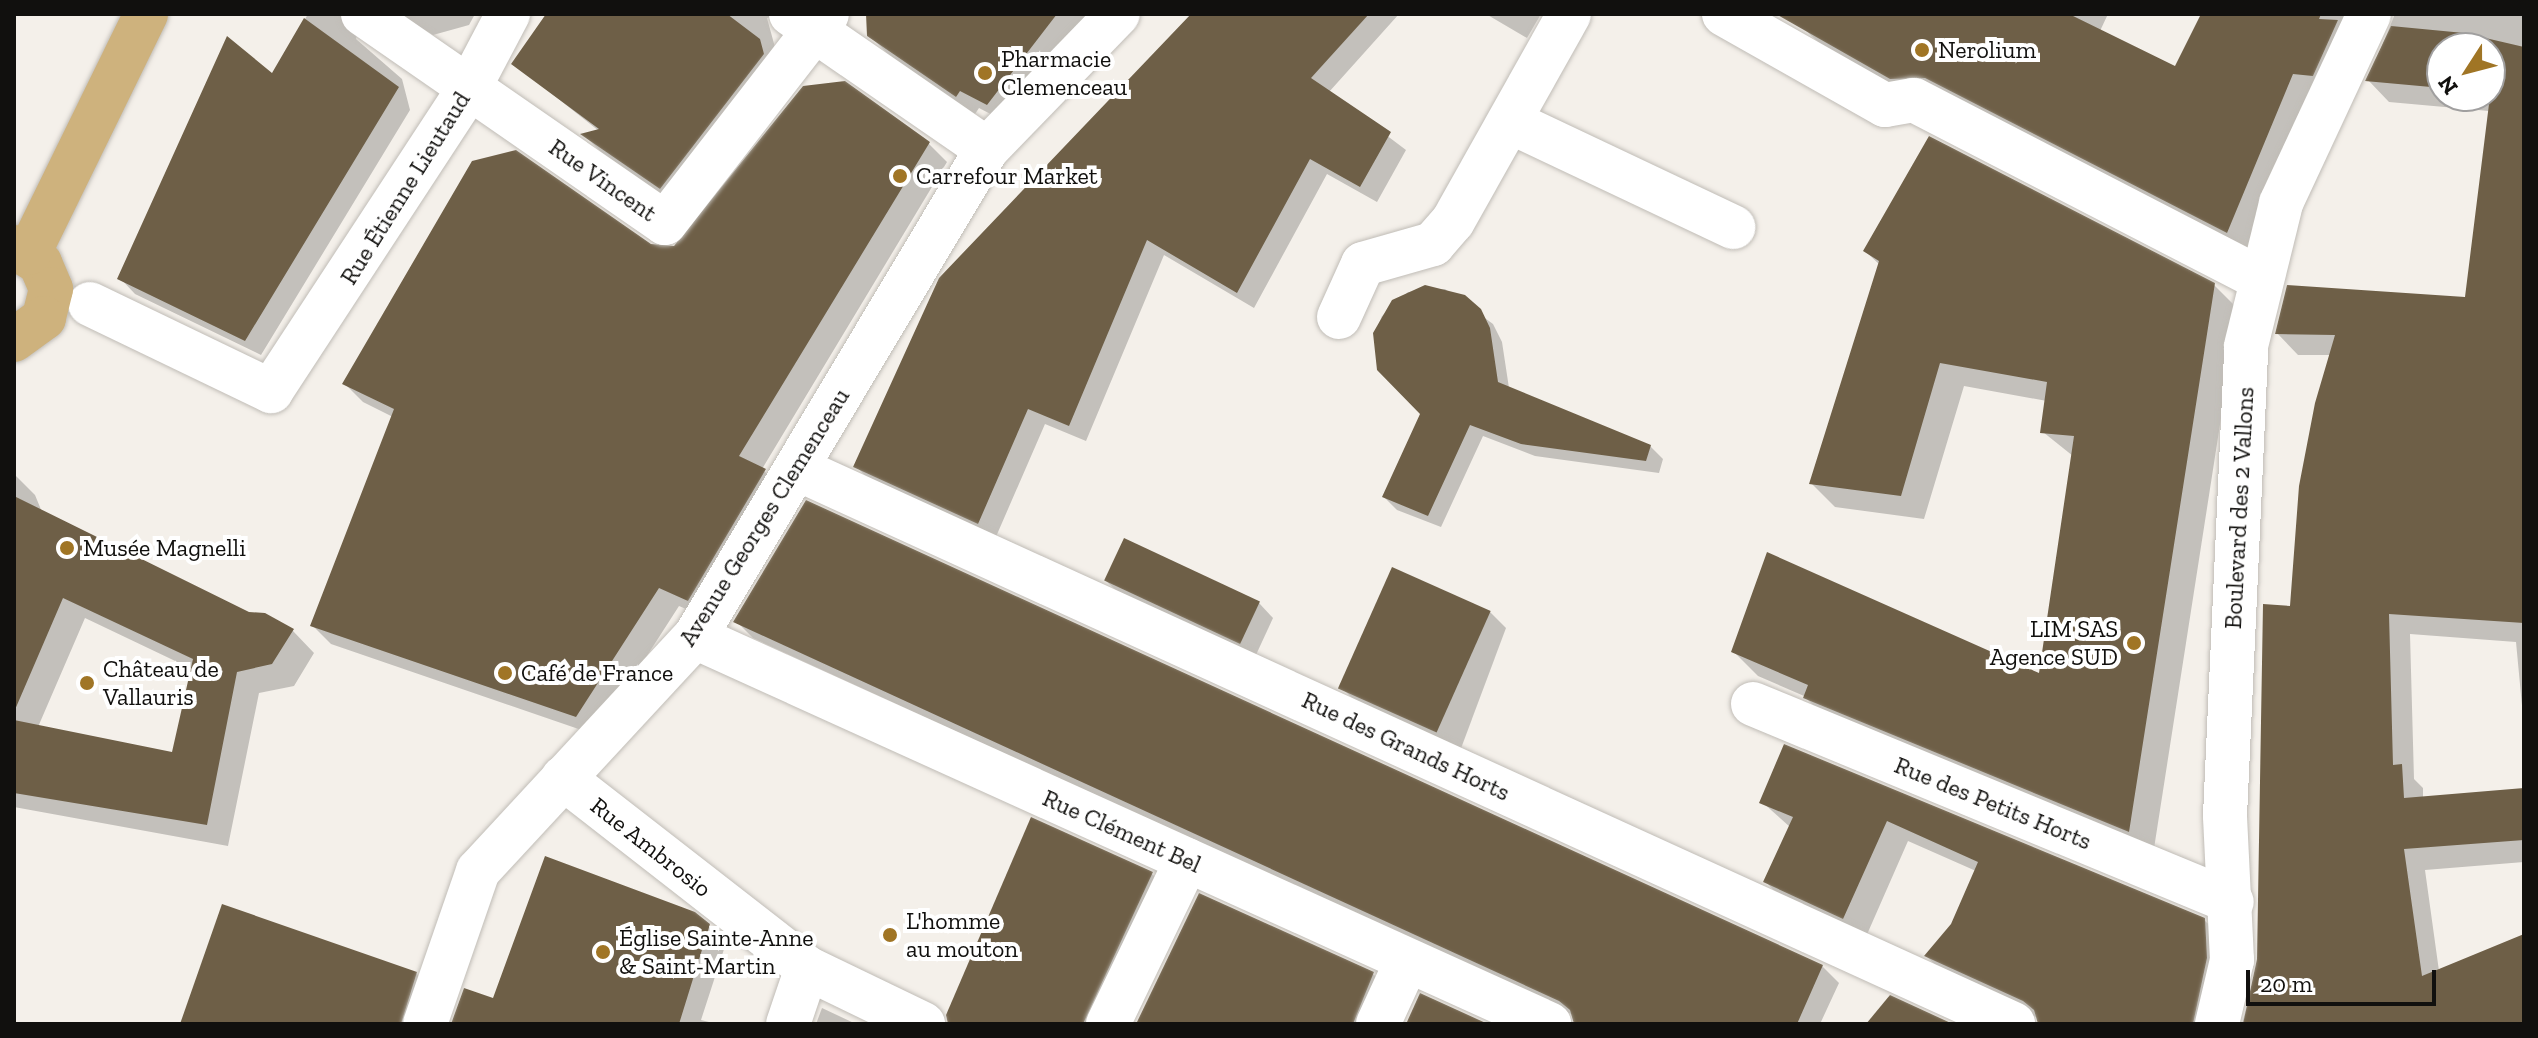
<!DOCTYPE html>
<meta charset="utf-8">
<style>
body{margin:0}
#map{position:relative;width:2538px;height:1038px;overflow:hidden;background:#f4f0ea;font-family:"Zilla Slab",serif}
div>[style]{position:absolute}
.shadow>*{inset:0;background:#0003}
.building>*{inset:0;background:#6e5f47;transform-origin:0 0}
.roads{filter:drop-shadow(0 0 2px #c0bcb6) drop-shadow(0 0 2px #c0bcb6)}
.minor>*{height:44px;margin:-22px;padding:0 22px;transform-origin:22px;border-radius:22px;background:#fff}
.major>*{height:44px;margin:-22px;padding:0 22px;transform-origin:22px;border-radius:22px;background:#ceb27d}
.dots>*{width:22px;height:22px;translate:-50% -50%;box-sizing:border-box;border:4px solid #fff;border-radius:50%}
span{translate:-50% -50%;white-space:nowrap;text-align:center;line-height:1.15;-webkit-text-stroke:8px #fff;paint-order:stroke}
.poi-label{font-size:24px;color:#11100e}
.left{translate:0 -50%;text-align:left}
.right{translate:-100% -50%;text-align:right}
.street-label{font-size:24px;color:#11100e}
.frame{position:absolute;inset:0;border:16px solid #11100e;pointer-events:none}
.north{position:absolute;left:2426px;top:32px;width:80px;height:80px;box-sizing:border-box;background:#fff;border:2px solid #a09f9f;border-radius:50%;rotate:234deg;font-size:22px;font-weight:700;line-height:32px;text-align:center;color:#11100e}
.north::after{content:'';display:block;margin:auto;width:28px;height:36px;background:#a07525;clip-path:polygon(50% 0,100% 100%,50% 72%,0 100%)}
.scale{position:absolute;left:2246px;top:970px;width:190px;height:36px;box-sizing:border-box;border:4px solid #11100e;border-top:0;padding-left:10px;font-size:24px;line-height:28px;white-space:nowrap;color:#11100e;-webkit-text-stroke:6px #fff;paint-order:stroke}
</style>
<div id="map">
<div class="shadow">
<i style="clip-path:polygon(308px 14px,361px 14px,356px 39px,402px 79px,410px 110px,261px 355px,135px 294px,120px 278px,272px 76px)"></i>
<i style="clip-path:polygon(399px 14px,475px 14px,469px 25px,433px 35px)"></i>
<i style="clip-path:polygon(548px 14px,778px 14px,767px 18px,782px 73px,679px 206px,601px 152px,584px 135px,599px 131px,513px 63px)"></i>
<i style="clip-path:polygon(868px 14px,1088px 14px,1006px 122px,979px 108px,975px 114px,888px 54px,869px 35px)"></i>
<i style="clip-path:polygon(1196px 14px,1399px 14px,1329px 92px,1406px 150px,1377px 202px,1327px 174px,1254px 308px,1164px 255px,1086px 441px,1045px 424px,995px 539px,872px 483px,856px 466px)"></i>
<i style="clip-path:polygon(1486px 14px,1541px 14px,1527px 38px)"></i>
<i style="clip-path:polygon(1788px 14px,2108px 14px,2100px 31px,2176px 68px,2203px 14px,2377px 14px,2249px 253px,1913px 100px,1831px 54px)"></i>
<i style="clip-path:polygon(evenodd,2395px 14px,2524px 14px,2524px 727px,2516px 642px,2410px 634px,2414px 779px,2423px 788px,2423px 799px,2524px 790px,2524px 862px,2425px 870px,2439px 971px,2524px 936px,2524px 1024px,2242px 1024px,2259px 959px,2292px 609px,2331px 355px,2298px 355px,2277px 333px,2467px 299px,2489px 111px,2389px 102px,2368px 80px,2395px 14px,2442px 48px,2490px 48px,2490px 96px,2442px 96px,2442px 48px)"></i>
<i style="clip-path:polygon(928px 143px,947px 162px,762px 469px,784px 490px,707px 618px,679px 606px,596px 735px,331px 644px,312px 625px,393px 417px,363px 402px,344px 383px,650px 246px,675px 248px)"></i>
<i style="clip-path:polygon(1865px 251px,2214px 285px,2238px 309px,2153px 855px,1829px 721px,1804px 696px,1758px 676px,1734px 652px,2041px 676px,2073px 456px,2043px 432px,2047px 401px,1964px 386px,1924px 519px,1835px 507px,1811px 483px,1880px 265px)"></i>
<i style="clip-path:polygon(1445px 289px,1493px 324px,1502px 342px,1509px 388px,1650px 446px,1663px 459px,1659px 473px,1535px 456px,1483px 436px,1441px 527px,1397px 510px,1384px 497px,1422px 414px,1375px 333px,1382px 316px,1408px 292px)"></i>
<i style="clip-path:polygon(evenodd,14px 474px,35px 495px,42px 512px,248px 614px,293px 631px,314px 653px,294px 686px,259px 693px,228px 846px,14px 807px,14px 474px,85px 618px,192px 669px,174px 754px,38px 727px,85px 618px)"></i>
<i style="clip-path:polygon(1106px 581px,1259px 603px,1273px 618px,1255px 657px,1121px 595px)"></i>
<i style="clip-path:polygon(1490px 612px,1506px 628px,1460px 751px,1359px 705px,1343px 689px)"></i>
<i style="clip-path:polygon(736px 621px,1822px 966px,1839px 983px,1820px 1024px,1575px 1024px,1571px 1014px,753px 638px)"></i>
<i style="clip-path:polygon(1785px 746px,2204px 920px,2226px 941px,2219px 1024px,2039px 1024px,2038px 1018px,1948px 977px,1926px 956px,1952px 925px,1976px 871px,1908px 841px,1865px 939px,1787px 904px,1766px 882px,1790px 827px,1762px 802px)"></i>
<i style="clip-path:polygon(1032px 819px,1152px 874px,1169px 891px,1105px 1024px,948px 1024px)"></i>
<i style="clip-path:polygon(708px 926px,726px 943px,701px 1020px,717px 1024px,453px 1024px,495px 1001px)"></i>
<i style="clip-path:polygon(416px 973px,432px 990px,423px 1024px,182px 1024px)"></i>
<i style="clip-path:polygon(1373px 974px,1390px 991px,1377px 1024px,1138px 1024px)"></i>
<i style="clip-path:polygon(822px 1008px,856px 1024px,816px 1024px)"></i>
</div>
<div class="building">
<i style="clip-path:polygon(546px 14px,727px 14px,760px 39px,764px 54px,660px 189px,580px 134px,599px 129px,511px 64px)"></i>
<i style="clip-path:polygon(866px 14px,1057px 14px,987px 105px,960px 91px,956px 97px,867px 36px)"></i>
<i style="clip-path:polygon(1191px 14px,1369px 14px,1311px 78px,1391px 132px,1360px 187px,1310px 159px,1237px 293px,1147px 240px,1069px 426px,1028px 409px,978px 524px,853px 467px,939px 278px)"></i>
<i style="clip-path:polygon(1776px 14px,2069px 14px,2175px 66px,2201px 14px,2321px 14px,2319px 19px,2338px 20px,2313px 76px,2293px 74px,2227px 233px,1925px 78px,1890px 79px)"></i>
<i style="clip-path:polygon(304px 18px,399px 87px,245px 341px,117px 279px,227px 36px,272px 73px)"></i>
<i style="clip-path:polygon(2391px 26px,2464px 33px,2524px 47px,2524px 623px,2389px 614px,2393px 765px,2402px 764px,2404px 798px,2524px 788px,2524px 840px,2404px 849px,2422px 976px,2524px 934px,2524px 1024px,2243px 1024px,2257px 959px,2263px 604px,2290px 606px,2299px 486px,2315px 403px,2335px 335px,2275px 334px,2287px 285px,2465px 297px,2490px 96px,2490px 48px,2442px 48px,2442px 88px,2365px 81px)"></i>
<i style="clip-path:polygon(845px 81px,930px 142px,739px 456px,766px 469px,688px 601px,659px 588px,576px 717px,310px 626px,394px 409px,342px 384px,472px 161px,516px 150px,651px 244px,674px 246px,803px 86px)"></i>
<i style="clip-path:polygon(1929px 136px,2215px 283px,2129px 832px,1803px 698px,1808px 685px,1731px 652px,1767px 552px,2039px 673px,2074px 436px,2040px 433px,2047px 382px,1940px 363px,1901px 496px,1809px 484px,1879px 261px,1863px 251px)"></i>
<i style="clip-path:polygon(1425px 285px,1465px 295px,1481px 309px,1490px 328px,1498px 382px,1651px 445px,1646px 461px,1521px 444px,1470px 425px,1428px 516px,1382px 497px,1420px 414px,1377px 370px,1373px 333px,1392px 300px)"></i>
<i style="clip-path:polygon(14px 496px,249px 612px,265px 613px,294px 629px,272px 664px,237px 672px,207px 825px,14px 793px,14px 720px,172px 752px,193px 659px,63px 598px,14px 712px)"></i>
<i style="clip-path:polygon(806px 500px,1823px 965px,1797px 1024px,1574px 1024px,1570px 1010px,1559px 1001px,733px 622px)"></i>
<i style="left:1124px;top:538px;width:150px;height:47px;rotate:25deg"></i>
<i style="left:1392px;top:567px;width:108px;height:133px;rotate:24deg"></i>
<i style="clip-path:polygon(1784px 744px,2205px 918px,2207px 958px,2193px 1024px,2038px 1024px,2034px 1010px,2023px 1001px,1924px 956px,1951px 924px,1978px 862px,1887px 821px,1843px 919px,1763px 882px,1793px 817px,1759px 803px)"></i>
<i style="clip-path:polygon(1031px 817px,1153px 872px,1083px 1024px,948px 1024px,946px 1015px)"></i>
<i style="clip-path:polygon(545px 856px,695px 912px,710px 924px,679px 1024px,451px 1024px,464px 988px,493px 998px)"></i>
<i style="clip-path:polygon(1199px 893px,1374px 972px,1353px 1024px,1136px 1024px)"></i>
<i style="clip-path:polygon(222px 904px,417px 972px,401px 1024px,180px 1024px)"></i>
<i style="clip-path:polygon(1420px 993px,1488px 1024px,1406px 1024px)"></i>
<i style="clip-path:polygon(1890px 995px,1953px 1024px,1866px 1024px)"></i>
</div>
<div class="roads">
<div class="minor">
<i style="left:363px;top:14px;width:367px;rotate:34.7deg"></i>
<i style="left:665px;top:223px;width:264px;rotate:-52.2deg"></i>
<i style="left:791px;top:14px;width:238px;rotate:34.6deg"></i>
<i style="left:1724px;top:14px;width:185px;rotate:29.5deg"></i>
<i style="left:1885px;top:105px;width:29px;rotate:-10deg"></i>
<i style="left:1914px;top:100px;width:388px;rotate:27.3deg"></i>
<i style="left:1511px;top:122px;width:246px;rotate:25.3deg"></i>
<i style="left:90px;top:304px;width:201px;rotate:25.7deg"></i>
<i style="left:271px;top:391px;width:362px;rotate:-56.8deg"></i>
<i style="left:469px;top:88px;width:84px;rotate:-62.2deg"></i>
<i style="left:1339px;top:317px;width:58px;rotate:-65.6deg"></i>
<i style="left:1363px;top:264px;width:73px;rotate:-15.9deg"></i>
<i style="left:1433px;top:244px;width:30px;rotate:-49deg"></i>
<i style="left:1453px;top:221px;width:237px;rotate:-60.7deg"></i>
<i style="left:798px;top:469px;width:1336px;rotate:24.55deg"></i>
<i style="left:695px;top:637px;width:938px;rotate:24.38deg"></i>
<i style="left:1753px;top:704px;width:518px;rotate:22.46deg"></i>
<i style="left:563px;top:778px;width:309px;rotate:37.9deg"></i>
<i style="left:807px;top:968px;width:59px;rotate:108.7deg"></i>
<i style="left:807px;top:968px;width:129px;rotate:25.8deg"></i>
<i style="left:425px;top:1024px;width:162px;rotate:-70.9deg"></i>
<i style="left:478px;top:871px;width:319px;rotate:-47.2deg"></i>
<i style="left:695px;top:637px;width:569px;rotate:-59.11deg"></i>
<i style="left:987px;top:149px;width:188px;rotate:-45.9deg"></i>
<i style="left:1108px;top:1024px;width:182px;rotate:-64.3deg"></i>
<i style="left:1378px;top:1024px;width:69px;rotate:-65.3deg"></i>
<i style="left:2217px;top:1024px;width:66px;rotate:-76.8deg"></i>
<i style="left:2232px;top:960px;width:144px;rotate:-92.8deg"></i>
<i style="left:2225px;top:816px;width:470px;rotate:-87.4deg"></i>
<i style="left:2246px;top:346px;width:147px;rotate:-76.2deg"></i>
<i style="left:2281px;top:203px;width:208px;rotate:-65deg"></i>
</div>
<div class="major">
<i style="left:14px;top:247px;width:31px;rotate:32deg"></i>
<i style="left:40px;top:263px;width:28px;rotate:67deg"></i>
<i style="left:51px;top:289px;width:30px;rotate:104deg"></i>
<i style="left:44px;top:318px;width:37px;rotate:144deg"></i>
<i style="left:29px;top:253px;width:266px;rotate:-63.9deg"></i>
</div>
</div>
<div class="dots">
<i style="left:1922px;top:50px;background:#a07525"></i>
<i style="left:985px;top:73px;background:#a07525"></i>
<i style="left:900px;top:176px;background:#a07525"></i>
<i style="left:67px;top:548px;background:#a07525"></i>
<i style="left:2134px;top:643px;background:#a07525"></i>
<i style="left:505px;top:673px;background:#a07525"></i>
<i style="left:87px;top:683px;background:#a07525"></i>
<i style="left:890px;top:935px;background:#a07525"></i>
<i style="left:603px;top:952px;background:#a07525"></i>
</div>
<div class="poi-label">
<span class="left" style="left:1938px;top:50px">Nerolium</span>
<span class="left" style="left:1001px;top:73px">Pharmacie<br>Clemenceau</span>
<span class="left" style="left:916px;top:176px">Carrefour Market</span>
<span class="left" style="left:83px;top:548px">Musée Magnelli</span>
<span class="right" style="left:2118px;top:643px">LIM SAS<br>Agence SUD</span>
<span class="left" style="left:103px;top:683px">Château de<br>Vallauris</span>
<span class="left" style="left:521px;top:673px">Café de France</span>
<span class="left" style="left:906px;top:935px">L'homme<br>au mouton</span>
<span class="left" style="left:619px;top:952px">Église Sainte-Anne<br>&amp; Saint-Martin</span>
</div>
<div class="street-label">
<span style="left:603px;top:180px;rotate:35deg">Rue Vincent</span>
<span style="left:405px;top:188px;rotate:-58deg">Rue Étienne Lieutaud</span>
<span style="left:2239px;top:508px;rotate:-87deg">Boulevard des 2 Vallons</span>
<span style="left:764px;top:517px;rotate:-58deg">Avenue Georges Clemenceau</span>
<span style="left:1406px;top:746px;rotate:25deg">Rue des Grands Horts</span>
<span style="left:1993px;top:803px;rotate:22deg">Rue des Petits Horts</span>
<span style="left:1122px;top:831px;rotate:24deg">Rue Clément Bel</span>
<span style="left:651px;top:847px;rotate:38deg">Rue Ambrosio</span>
</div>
<div class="frame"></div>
<div class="north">N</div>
<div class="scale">20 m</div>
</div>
